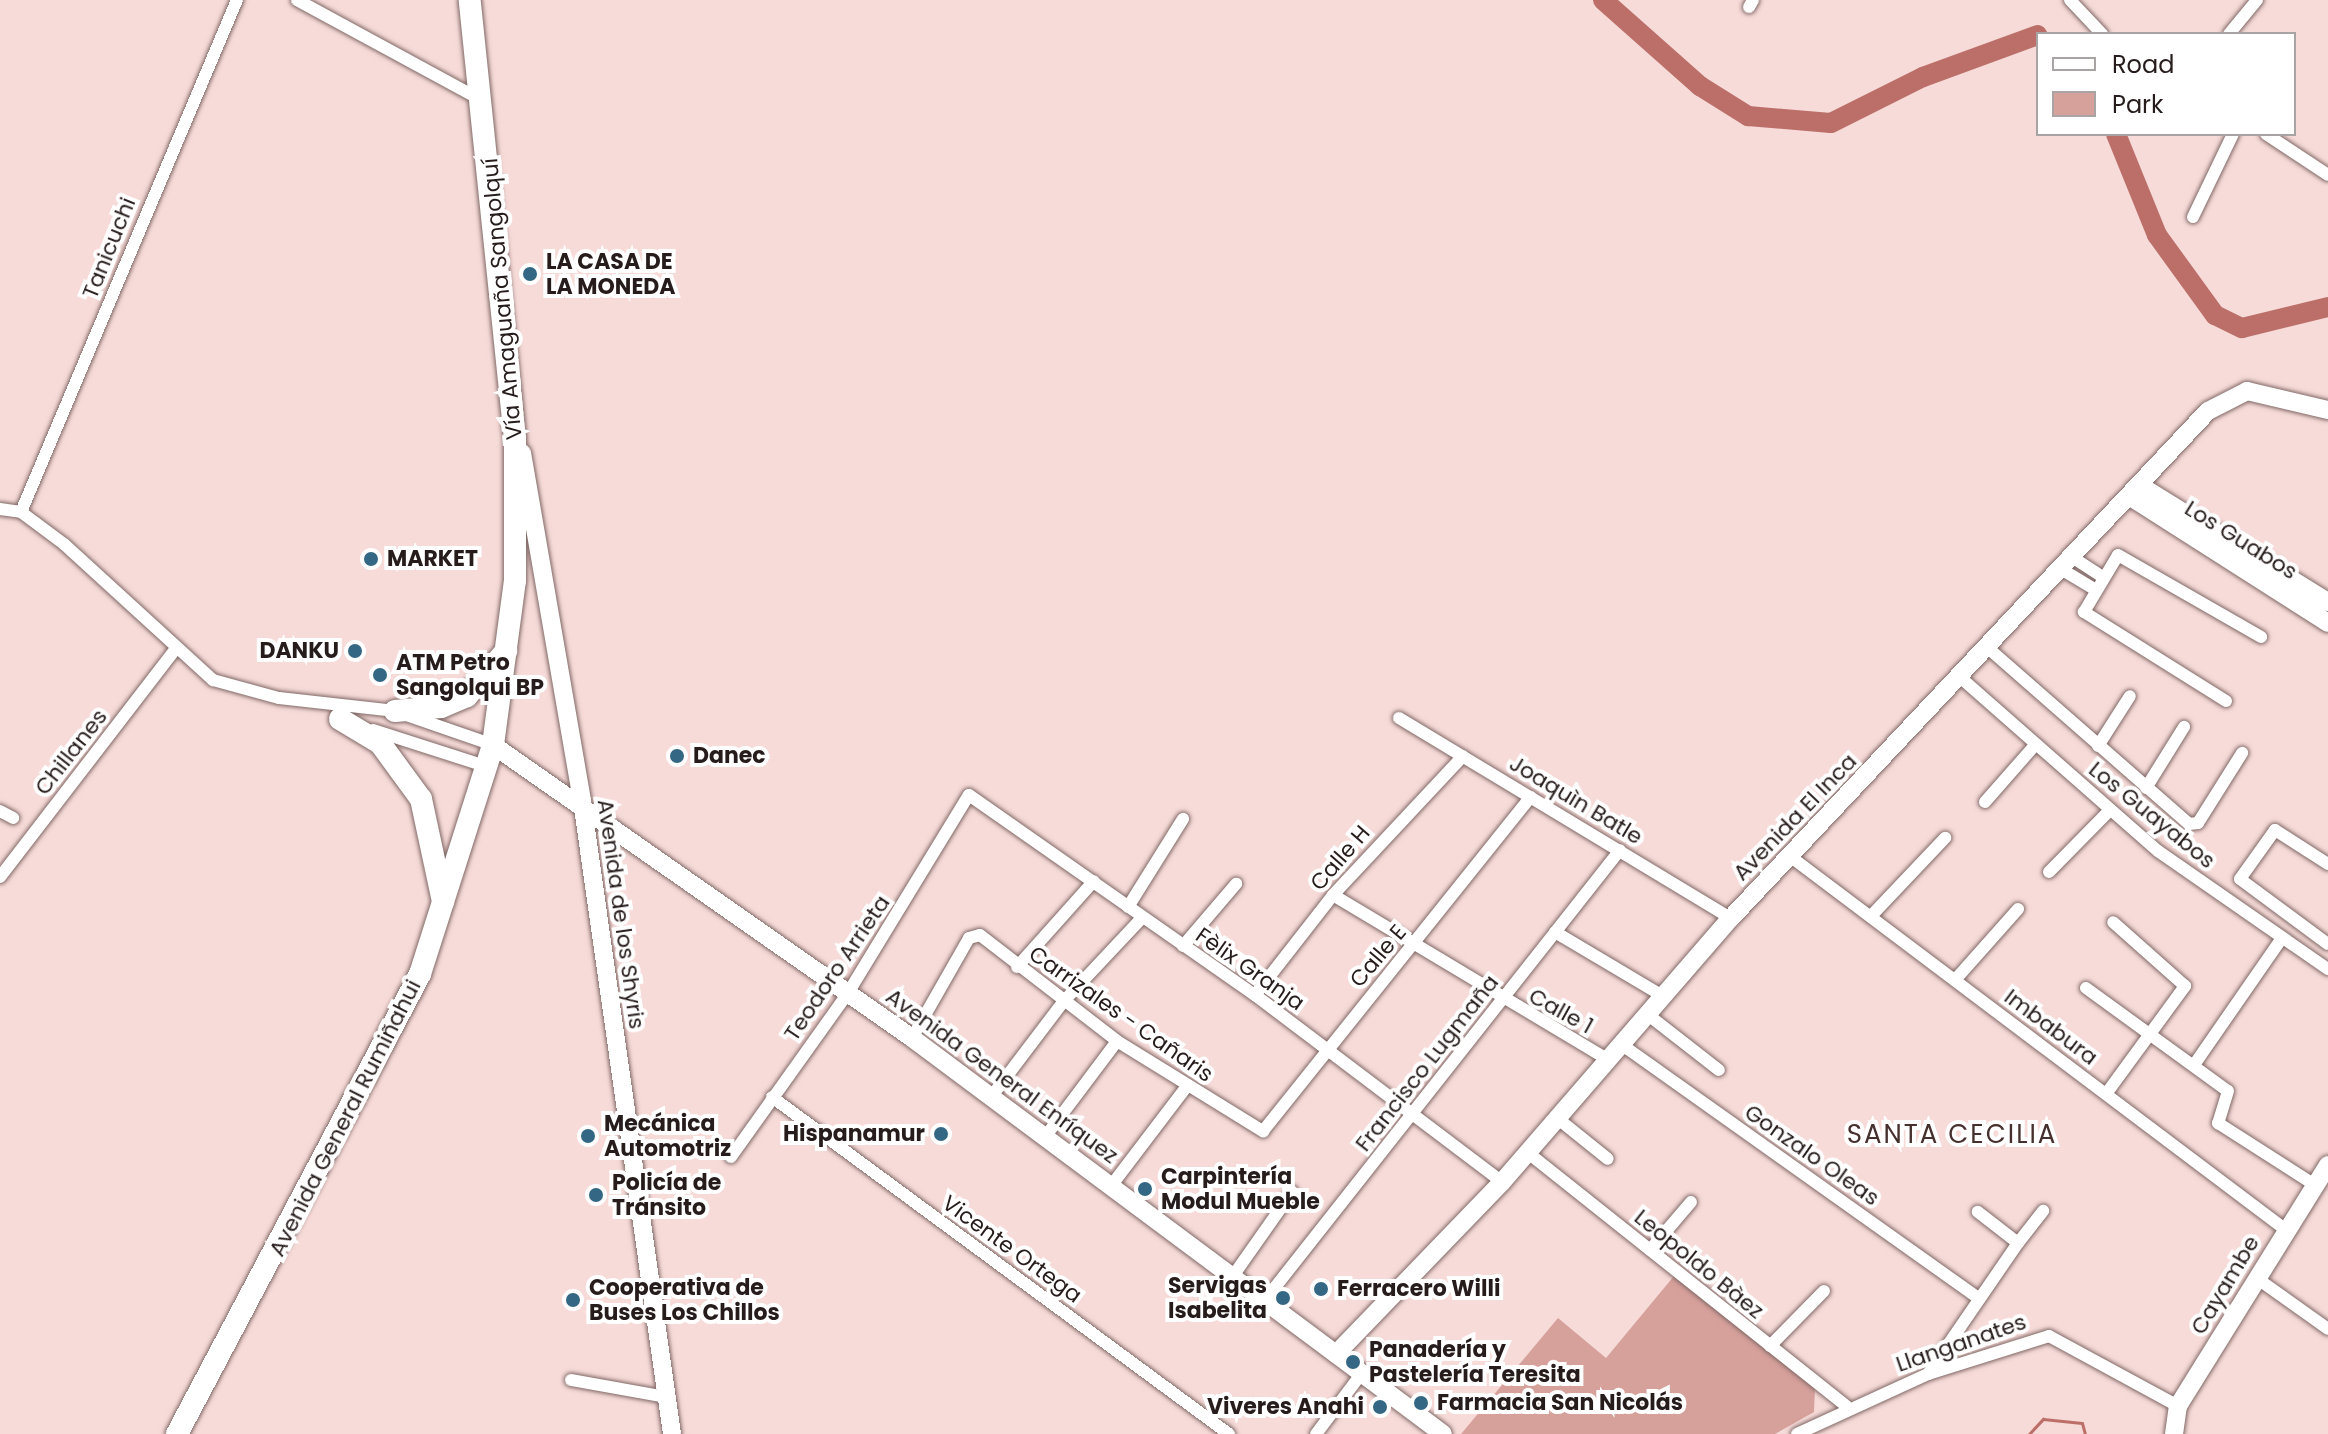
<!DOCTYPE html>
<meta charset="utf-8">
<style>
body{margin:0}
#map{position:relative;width:2328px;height:1434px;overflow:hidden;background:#f6dbd9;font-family:Poppins,sans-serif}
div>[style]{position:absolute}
.green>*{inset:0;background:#d6a09b}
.stream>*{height:3px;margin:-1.5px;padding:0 1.5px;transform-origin:1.5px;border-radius:1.5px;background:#bc6f69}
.river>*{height:20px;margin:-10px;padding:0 10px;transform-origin:10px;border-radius:10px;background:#bc6f69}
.roads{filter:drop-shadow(0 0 2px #806966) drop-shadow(0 0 2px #806966)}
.street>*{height:12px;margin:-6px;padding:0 6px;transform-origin:6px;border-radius:6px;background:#fff}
.secondary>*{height:18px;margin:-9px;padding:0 9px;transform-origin:9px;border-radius:9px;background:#fff}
.highway>*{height:22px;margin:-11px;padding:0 11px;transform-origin:11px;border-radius:11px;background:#fff}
.dots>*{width:22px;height:22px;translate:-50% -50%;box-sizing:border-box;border:4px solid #fff;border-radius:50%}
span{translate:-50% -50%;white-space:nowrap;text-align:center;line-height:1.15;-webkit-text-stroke:8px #fff;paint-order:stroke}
.street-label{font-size:22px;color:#251c1b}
.poi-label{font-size:22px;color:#251c1b;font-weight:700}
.left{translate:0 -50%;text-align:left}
.right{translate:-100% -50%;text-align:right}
.quarter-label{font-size:26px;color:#45302e;letter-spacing:2px}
.legend{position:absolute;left:2036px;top:32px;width:260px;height:104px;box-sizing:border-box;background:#fff;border:2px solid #a8a4a4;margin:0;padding:10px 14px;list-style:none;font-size:24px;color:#251c1b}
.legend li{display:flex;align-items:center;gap:16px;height:40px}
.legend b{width:40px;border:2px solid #a8a4a4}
</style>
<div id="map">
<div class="green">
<i style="clip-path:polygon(1674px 1276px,1815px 1388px,1814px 1412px,1775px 1434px,1461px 1434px,1558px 1318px,1606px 1358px)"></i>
</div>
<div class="stream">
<i style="left:2029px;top:1434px;width:21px;rotate:-47deg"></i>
<i style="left:2043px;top:1419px;width:39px;rotate:6deg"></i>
<i style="left:2082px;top:1423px;width:11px;rotate:75deg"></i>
</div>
<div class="river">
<i style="left:1603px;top:0;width:130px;rotate:41.6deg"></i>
<i style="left:1700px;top:86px;width:57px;rotate:32deg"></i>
<i style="left:1748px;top:116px;width:83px;rotate:4.8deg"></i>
<i style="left:1831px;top:123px;width:103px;rotate:-26.6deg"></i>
<i style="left:1923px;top:77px;width:122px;rotate:-20.1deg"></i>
<i style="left:2116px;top:134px;width:109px;rotate:67.9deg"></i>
<i style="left:2157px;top:235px;width:99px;rotate:54.1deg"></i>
<i style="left:2215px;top:315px;width:30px;rotate:26deg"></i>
<i style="left:2242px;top:328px;width:89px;rotate:-13.7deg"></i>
</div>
<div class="roads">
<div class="street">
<i style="left:297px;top:0;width:209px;rotate:28.5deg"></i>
<i style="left:2070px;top:0;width:47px;rotate:46.7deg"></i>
<i style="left:1749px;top:7px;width:8px;rotate:-60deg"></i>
<i style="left:2229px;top:34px;width:44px;rotate:-50.5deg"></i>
<i style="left:2266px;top:134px;width:74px;rotate:33.5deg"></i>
<i style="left:2193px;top:217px;width:92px;rotate:-64.3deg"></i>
<i style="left:0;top:509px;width:21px;rotate:8deg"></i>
<i style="left:21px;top:512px;width:54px;rotate:36.7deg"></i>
<i style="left:64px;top:544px;width:202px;rotate:42.4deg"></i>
<i style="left:213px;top:680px;width:68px;rotate:15.3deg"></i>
<i style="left:279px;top:698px;width:117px;rotate:6.4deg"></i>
<i style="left:395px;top:711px;width:104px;rotate:19.1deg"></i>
<i style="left:21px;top:512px;width:556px;rotate:-67.13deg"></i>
<i style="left:2072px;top:557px;width:38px;rotate:33deg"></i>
<i style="left:2061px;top:569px;width:41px;rotate:31deg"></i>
<i style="left:1988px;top:648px;width:267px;rotate:41.2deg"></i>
<i style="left:2189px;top:824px;width:9px;rotate:-6deg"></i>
<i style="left:2198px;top:823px;width:83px;rotate:-57.8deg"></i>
<i style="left:1961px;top:678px;width:262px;rotate:41.3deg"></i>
<i style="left:2158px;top:851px;width:207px;rotate:34.8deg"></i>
<i style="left:2226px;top:701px;width:168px;rotate:-147.9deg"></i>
<i style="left:2084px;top:612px;width:66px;rotate:-59.2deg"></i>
<i style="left:2118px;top:555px;width:165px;rotate:29.8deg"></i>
<i style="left:1399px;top:718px;width:388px;rotate:31.1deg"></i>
<i style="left:373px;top:730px;width:121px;rotate:17.8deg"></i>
<i style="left:2098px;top:746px;width:59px;rotate:-57.4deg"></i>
<i style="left:2146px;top:788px;width:72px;rotate:-58.1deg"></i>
<i style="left:1985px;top:802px;width:77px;rotate:-48.7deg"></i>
<i style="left:0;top:811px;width:15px;rotate:28deg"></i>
<i style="left:1791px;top:857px;width:620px;rotate:37deg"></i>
<i style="left:2328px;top:864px;width:63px;rotate:-147.3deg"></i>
<i style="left:2275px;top:830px;width:60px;rotate:125.5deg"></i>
<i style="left:2240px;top:879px;width:109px;rotate:36.5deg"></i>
<i style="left:2049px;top:872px;width:87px;rotate:-45.5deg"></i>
<i style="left:0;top:877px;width:285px;rotate:-52.4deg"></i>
<i style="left:1333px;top:895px;width:319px;rotate:30.9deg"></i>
<i style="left:1128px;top:907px;width:104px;rotate:-58deg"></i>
<i style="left:1871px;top:916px;width:108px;rotate:-46.5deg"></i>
<i style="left:1555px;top:932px;width:126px;rotate:30.7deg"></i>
<i style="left:1183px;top:946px;width:82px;rotate:-49.5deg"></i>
<i style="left:1017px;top:967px;width:115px;rotate:-48.2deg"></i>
<i style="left:1955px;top:980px;width:95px;rotate:-48.4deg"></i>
<i style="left:2086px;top:988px;width:175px;rotate:36deg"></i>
<i style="left:2228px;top:1091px;width:34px;rotate:107deg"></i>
<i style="left:2218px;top:1123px;width:115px;rotate:32.6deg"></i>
<i style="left:1255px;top:995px;width:127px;rotate:-52deg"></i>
<i style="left:1333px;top:895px;width:190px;rotate:-46.9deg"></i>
<i style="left:1647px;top:1014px;width:91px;rotate:37.9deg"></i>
<i style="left:912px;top:1038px;width:115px;rotate:-60.3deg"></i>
<i style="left:969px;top:938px;width:11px;rotate:-15deg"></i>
<i style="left:980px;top:935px;width:173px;rotate:37.7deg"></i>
<i style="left:1117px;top:1041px;width:172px;rotate:31.7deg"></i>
<i style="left:1263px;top:1131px;width:428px;rotate:-51.3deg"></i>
<i style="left:1621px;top:1044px;width:439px;rotate:35.4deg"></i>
<i style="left:2194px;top:1065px;width:155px;rotate:-55.3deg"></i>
<i style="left:2106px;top:1094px;width:134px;rotate:-53.8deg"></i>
<i style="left:2185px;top:986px;width:96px;rotate:-138.4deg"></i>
<i style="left:772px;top:1097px;width:568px;rotate:36.41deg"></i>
<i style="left:991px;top:1097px;width:119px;rotate:-52.8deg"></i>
<i style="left:1063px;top:1002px;width:115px;rotate:-46.8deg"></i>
<i style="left:1557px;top:1118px;width:65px;rotate:38.8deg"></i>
<i style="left:1045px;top:1137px;width:120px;rotate:-53.1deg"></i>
<i style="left:1527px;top:1152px;width:408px;rotate:38.5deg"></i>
<i style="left:731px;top:1157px;width:201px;rotate:-54.5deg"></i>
<i style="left:848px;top:993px;width:232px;rotate:-58.6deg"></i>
<i style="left:969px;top:795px;width:349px;rotate:35deg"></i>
<i style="left:1255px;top:995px;width:310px;rotate:37.1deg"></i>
<i style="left:1111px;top:1186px;width:127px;rotate:-52.7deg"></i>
<i style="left:2018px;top:1243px;width:41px;rotate:-52deg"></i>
<i style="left:1650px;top:1250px;width:63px;rotate:-49.5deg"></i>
<i style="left:1233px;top:1276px;width:103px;rotate:-54.9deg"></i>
<i style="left:2258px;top:1279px;width:86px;rotate:35.5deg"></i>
<i style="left:1265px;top:1300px;width:573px;rotate:-51.73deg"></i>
<i style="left:1770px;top:1346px;width:77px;rotate:-45.5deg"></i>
<i style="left:1928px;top:1374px;width:159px;rotate:-55.5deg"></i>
<i style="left:2018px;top:1243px;width:51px;rotate:-142.2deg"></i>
<i style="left:571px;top:1380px;width:97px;rotate:10.1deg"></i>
<i style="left:1316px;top:1434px;width:76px;rotate:-53deg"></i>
<i style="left:1797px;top:1434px;width:144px;rotate:-24.6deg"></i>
<i style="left:1928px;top:1374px;width:127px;rotate:-17.4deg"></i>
<i style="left:2049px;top:1336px;width:147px;rotate:28.5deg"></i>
</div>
<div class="secondary">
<i style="left:522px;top:453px;width:353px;rotate:80.2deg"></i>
<i style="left:582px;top:801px;width:639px;rotate:81.91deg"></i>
<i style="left:2139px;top:485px;width:222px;rotate:31.8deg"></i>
<i style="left:2129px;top:496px;width:236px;rotate:32.5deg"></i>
<i style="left:493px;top:745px;width:511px;rotate:34.96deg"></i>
<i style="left:912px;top:1038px;width:662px;rotate:36.71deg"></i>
<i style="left:1336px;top:1354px;width:239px;rotate:-46deg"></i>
<i style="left:1502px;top:1182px;width:349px;rotate:-49.1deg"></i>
<i style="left:1731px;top:918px;width:696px;rotate:-46.75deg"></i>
<i style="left:2208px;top:411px;width:44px;rotate:-27.1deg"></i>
<i style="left:2247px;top:391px;width:83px;rotate:13.2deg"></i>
<i style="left:2174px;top:1434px;width:28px;rotate:-82deg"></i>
<i style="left:2178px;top:1406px;width:284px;rotate:-58.1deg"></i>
</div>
<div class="highway">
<i style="left:395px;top:711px;width:46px;rotate:-5deg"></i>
<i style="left:441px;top:707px;width:28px;rotate:-23deg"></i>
<i style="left:467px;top:696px;width:60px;rotate:-49.1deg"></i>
<i style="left:340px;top:719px;width:47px;rotate:31deg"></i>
<i style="left:380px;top:743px;width:69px;rotate:53.8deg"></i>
<i style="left:421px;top:799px;width:105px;rotate:77.9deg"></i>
<i style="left:177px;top:1434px;width:520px;rotate:-62.15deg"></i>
<i style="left:420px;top:974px;width:240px;rotate:-72.3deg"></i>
<i style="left:493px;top:745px;width:165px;rotate:-82.4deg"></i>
<i style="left:515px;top:581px;width:142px;rotate:-90deg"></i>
<i style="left:515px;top:439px;width:441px;rotate:-95.9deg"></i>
</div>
</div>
<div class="dots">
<i style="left:530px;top:274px;background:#336783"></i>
<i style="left:371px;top:559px;background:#336783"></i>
<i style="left:355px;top:651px;background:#336783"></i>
<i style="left:380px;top:675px;background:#336783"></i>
<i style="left:677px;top:756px;background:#336783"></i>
<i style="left:941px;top:1134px;background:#336783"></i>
<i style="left:588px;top:1136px;background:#336783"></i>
<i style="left:1145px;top:1189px;background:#336783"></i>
<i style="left:596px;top:1195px;background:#336783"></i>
<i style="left:1321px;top:1289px;background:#336783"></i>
<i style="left:1283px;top:1298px;background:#336783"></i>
<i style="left:573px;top:1300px;background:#336783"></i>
<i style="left:1353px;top:1362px;background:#336783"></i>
<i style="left:1421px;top:1403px;background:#336783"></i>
<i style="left:1380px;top:1407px;background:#336783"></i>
</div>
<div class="street-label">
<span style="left:109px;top:248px;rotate:-68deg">Tanicuchi</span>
<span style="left:502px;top:299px;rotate:-95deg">Vía Amaguaña Sangolquí</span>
<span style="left:2241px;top:540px;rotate:32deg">Los Guabos</span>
<span style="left:71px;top:752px;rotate:-52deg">Chillanes</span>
<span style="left:1576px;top:800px;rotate:31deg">Joaquìn Batle</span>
<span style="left:2152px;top:815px;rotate:39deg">Los Guayabos</span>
<span style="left:1795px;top:817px;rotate:-46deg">Avenida El Inca</span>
<span style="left:1340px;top:858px;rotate:-49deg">Calle H</span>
<span style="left:621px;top:914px;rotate:82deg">Avenida de los Shyris</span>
<span style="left:1378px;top:956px;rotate:-50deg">Calle E</span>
<span style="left:837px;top:968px;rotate:-56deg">Teodoro Arrieta</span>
<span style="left:1250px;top:969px;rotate:35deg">Fèlix Granja</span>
<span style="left:1561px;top:1011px;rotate:29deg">Calle 1</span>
<span style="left:1121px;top:1014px;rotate:35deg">Carrizales - Cañaris</span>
<span style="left:2051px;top:1027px;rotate:37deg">Imbabura</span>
<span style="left:1427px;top:1063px;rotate:-52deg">Francisco Lugmaña</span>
<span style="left:1002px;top:1076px;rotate:36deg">Avenida General Enríquez</span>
<span style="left:345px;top:1118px;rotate:-63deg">Avenida General Rumiñahui</span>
<span style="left:1812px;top:1155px;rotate:35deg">Gonzalo Oleas</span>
<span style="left:1012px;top:1249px;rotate:36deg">Vicente Ortega</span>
<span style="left:1699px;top:1264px;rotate:39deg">Leopoldo Bàez</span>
<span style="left:2225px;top:1285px;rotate:-59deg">Cayambe</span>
<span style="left:1961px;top:1343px;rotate:-19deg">Llanganates</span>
</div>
<div class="poi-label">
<span class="left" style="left:546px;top:274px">LA CASA DE<br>LA MONEDA</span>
<span class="left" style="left:387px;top:559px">MARKET</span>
<span class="right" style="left:339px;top:651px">DANKU</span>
<span class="left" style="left:396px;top:675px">ATM Petro<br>Sangolqui BP</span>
<span class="left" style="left:693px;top:756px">Danec</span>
<span class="left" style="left:604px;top:1136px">Mecánica<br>Automotriz</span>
<span class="right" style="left:925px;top:1134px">Hispanamur</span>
<span class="left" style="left:1161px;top:1189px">Carpintería<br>Modul Mueble</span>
<span class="left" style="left:612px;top:1195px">Policía de<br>Tránsito</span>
<span class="right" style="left:1267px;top:1298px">Servigas<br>Isabelita</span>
<span class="left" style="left:589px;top:1300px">Cooperativa de<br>Buses Los Chillos</span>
<span class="left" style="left:1337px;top:1289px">Ferracero Willi</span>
<span class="left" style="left:1369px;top:1362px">Panadería y<br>Pastelería Teresita</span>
<span class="left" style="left:1437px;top:1403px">Farmacia San Nicolás</span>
<span class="right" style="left:1364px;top:1407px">Viveres Anahi</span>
</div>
<div class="quarter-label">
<span style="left:1952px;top:1135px">SANTA CECILIA</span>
</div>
<ul class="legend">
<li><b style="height:10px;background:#fff"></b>Road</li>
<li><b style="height:22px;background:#d6a09b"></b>Park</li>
</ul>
</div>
